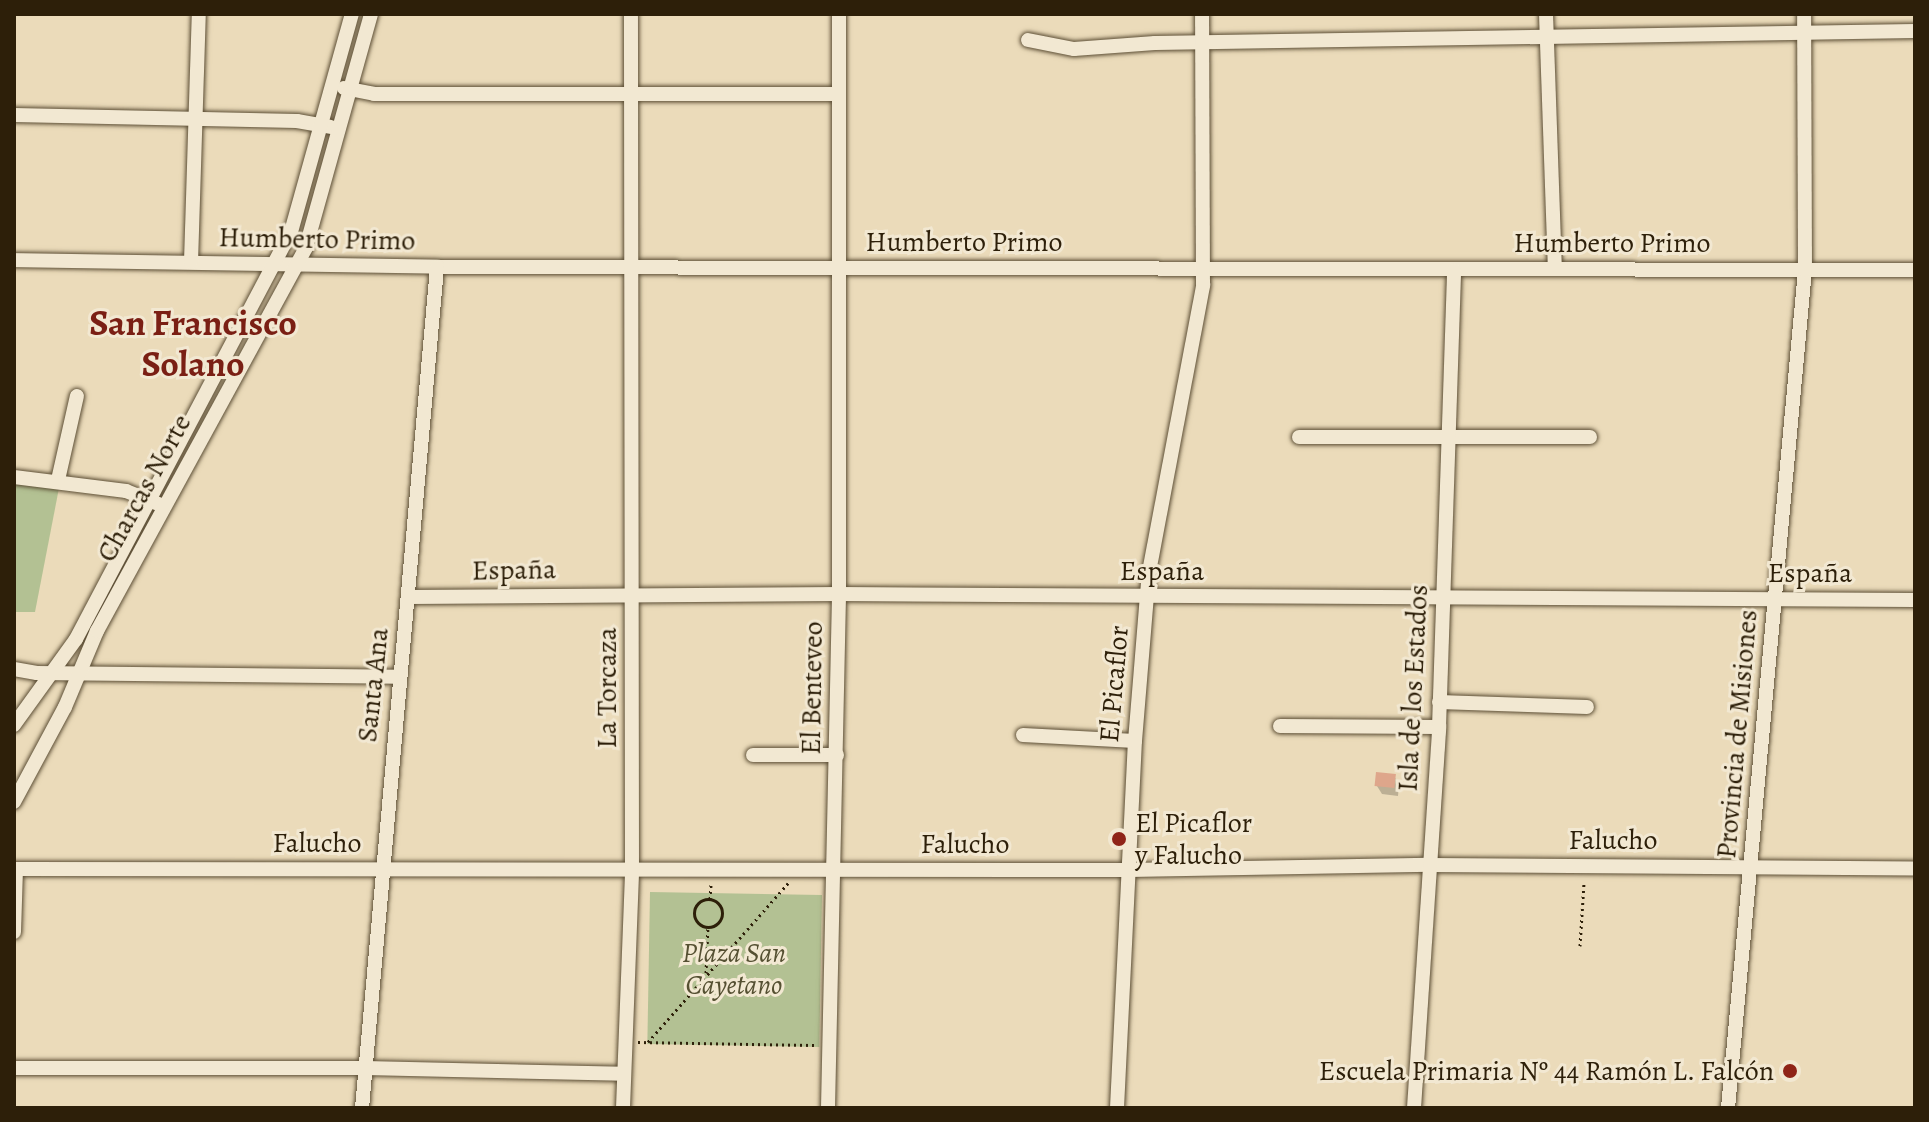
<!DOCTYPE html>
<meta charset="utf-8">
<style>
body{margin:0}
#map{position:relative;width:1929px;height:1122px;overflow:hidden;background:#ebdbba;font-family:Alegreya,serif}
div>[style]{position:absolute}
.green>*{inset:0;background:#b3c193;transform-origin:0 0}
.shadow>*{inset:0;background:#0003}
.building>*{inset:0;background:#dea68b;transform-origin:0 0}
.path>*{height:3px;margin-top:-1.5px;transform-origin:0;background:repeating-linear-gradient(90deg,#2d1f09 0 2px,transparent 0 6px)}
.path>.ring{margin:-1.5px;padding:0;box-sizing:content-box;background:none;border:3px solid #2d1f09;border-radius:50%}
.roads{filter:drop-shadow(0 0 2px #5c4e35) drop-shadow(0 0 2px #5c4e35)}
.minor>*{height:14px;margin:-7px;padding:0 7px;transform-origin:7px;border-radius:7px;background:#f2e8d2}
.dots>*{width:22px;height:22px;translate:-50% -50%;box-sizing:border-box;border:4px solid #f2e8d2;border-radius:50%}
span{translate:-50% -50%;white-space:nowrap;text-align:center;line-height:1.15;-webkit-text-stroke:6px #f2e8d2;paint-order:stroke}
.street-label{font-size:28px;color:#2d1f09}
.poi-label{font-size:28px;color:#2d1f09}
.left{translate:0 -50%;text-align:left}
.right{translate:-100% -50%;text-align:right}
.park-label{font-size:28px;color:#555032;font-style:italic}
.district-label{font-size:36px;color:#7a1f14;font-weight:700}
.frame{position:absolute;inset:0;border:16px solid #2d1f09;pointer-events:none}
</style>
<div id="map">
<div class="green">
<i style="clip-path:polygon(14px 484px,59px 488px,35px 612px,14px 612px)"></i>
<i style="left:650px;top:892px;width:172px;height:152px;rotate:1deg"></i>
</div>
<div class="shadow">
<i style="clip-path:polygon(1394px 776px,1399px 784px,1398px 796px,1382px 794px,1377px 786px)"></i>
</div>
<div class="building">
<i style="left:1376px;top:772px;width:20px;height:14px;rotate:6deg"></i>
</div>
<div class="path">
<i style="left:710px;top:899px;width:16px;rotate:-86deg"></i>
<i class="ring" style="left:694px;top:899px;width:25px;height:25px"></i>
<i style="left:1580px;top:946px;width:64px;rotate:-86.4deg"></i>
<i style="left:706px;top:973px;width:47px;rotate:-87.6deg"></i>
<i style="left:638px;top:1042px;width:176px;rotate:1deg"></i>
<i style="left:648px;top:1042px;width:212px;rotate:-48.6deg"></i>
</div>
<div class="roads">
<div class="minor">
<i style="left:1546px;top:14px;width:255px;rotate:88deg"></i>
<i style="left:1028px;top:40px;width:47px;rotate:11.1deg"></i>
<i style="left:1074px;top:49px;width:81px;rotate:-4.2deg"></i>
<i style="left:1155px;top:43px;width:760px;rotate:-0.9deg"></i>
<i style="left:344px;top:88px;width:31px;rotate:11deg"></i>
<i style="left:374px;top:94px;width:464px"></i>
<i style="left:14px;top:115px;width:283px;rotate:1.2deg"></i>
<i style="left:297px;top:121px;width:34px;rotate:10deg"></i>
<i style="left:14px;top:260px;width:423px;rotate:0.9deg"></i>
<i style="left:437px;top:267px;width:1478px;rotate:0.12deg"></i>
<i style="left:191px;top:262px;width:248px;rotate:-88.2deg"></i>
<i style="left:1299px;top:437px;width:291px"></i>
<i style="left:14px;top:477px;width:113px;rotate:7.1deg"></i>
<i style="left:126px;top:491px;width:35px;rotate:22deg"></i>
<i style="left:58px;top:480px;width:86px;rotate:-77.3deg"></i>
<i style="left:409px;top:597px;width:430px;rotate:-0.4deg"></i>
<i style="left:839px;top:594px;width:1076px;rotate:0.32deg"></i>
<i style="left:14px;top:669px;width:23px;rotate:10deg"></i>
<i style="left:37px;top:673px;width:362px;rotate:0.6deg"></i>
<i style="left:1439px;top:702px;width:148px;rotate:1.9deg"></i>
<i style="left:14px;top:725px;width:106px;rotate:-54.2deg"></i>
<i style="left:76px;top:639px;width:460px;rotate:-62.2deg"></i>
<i style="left:291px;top:232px;width:226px;rotate:-74.4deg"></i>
<i style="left:1280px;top:726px;width:159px;rotate:0.4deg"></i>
<i style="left:1023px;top:735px;width:112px;rotate:3.1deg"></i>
<i style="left:753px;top:755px;width:84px"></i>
<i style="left:14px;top:802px;width:108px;rotate:-61.8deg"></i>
<i style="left:65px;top:707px;width:82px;rotate:-67.2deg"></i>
<i style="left:97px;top:631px;width:437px;rotate:-61.4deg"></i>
<i style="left:306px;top:247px;width:242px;rotate:-74.4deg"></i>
<i style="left:14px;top:869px;width:1115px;rotate:0.05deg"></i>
<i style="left:1129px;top:870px;width:301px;rotate:-1deg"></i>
<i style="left:1430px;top:865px;width:485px;rotate:0.4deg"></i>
<i style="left:14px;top:932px;width:63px;rotate:-88.2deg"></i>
<i style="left:14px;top:1068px;width:351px"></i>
<i style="left:365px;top:1068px;width:258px;rotate:1.3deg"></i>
<i style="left:362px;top:1108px;width:844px;rotate:-84.9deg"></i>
<i style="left:623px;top:1108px;width:238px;rotate:-87.8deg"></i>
<i style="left:632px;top:870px;width:856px;rotate:-90.07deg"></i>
<i style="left:828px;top:1108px;width:514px;rotate:-88.77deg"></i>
<i style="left:839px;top:594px;width:580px;rotate:-90deg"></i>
<i style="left:1117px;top:1108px;width:367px;rotate:-87.2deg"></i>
<i style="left:1135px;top:741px;width:170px;rotate:-85.3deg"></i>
<i style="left:1149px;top:572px;width:292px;rotate:-79.3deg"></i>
<i style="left:1203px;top:285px;width:271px;rotate:-90.2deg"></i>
<i style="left:1414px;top:1108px;width:382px;rotate:-86.2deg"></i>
<i style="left:1439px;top:727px;width:457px;rotate:-88.1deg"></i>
<i style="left:1728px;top:1108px;width:842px;rotate:-84.75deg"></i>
<i style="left:1805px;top:270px;width:256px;rotate:-90.2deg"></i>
</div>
</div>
<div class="dots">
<i style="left:1119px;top:839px;background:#8f2418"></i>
<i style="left:1790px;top:1071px;background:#8f2418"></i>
</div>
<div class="street-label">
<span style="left:317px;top:239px;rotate:1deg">Humberto Primo</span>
<span style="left:964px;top:242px">Humberto Primo</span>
<span style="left:1612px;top:243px">Humberto Primo</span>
<span style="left:144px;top:488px;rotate:-61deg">Charcas Norte</span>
<span style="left:514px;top:570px;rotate:-1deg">España</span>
<span style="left:1162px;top:571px">España</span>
<span style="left:1810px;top:573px">España</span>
<span style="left:1114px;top:684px;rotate:-85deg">El Picaflor</span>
<span style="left:373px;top:685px;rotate:-84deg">Santa Ana</span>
<span style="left:607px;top:688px;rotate:-90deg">La Torcaza</span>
<span style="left:812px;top:688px;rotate:-89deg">El Benteveo</span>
<span style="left:1413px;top:688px;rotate:-87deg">Isla de los Estados</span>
<span style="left:1737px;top:734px;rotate:-85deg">Provincia de Misiones</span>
<span style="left:1613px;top:840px">Falucho</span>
<span style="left:317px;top:843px">Falucho</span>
<span style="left:965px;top:844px">Falucho</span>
</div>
<div class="poi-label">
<span class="left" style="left:1135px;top:839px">El Picaflor<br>y Falucho</span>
<span class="right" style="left:1774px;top:1071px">Escuela Primaria Nº 44 Ramón L. Falcón</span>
</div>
<div class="park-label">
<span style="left:734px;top:969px">Plaza San<br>Cayetano</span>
</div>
<div class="district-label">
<span style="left:193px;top:343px">San Francisco<br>Solano</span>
</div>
<div class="frame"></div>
</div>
